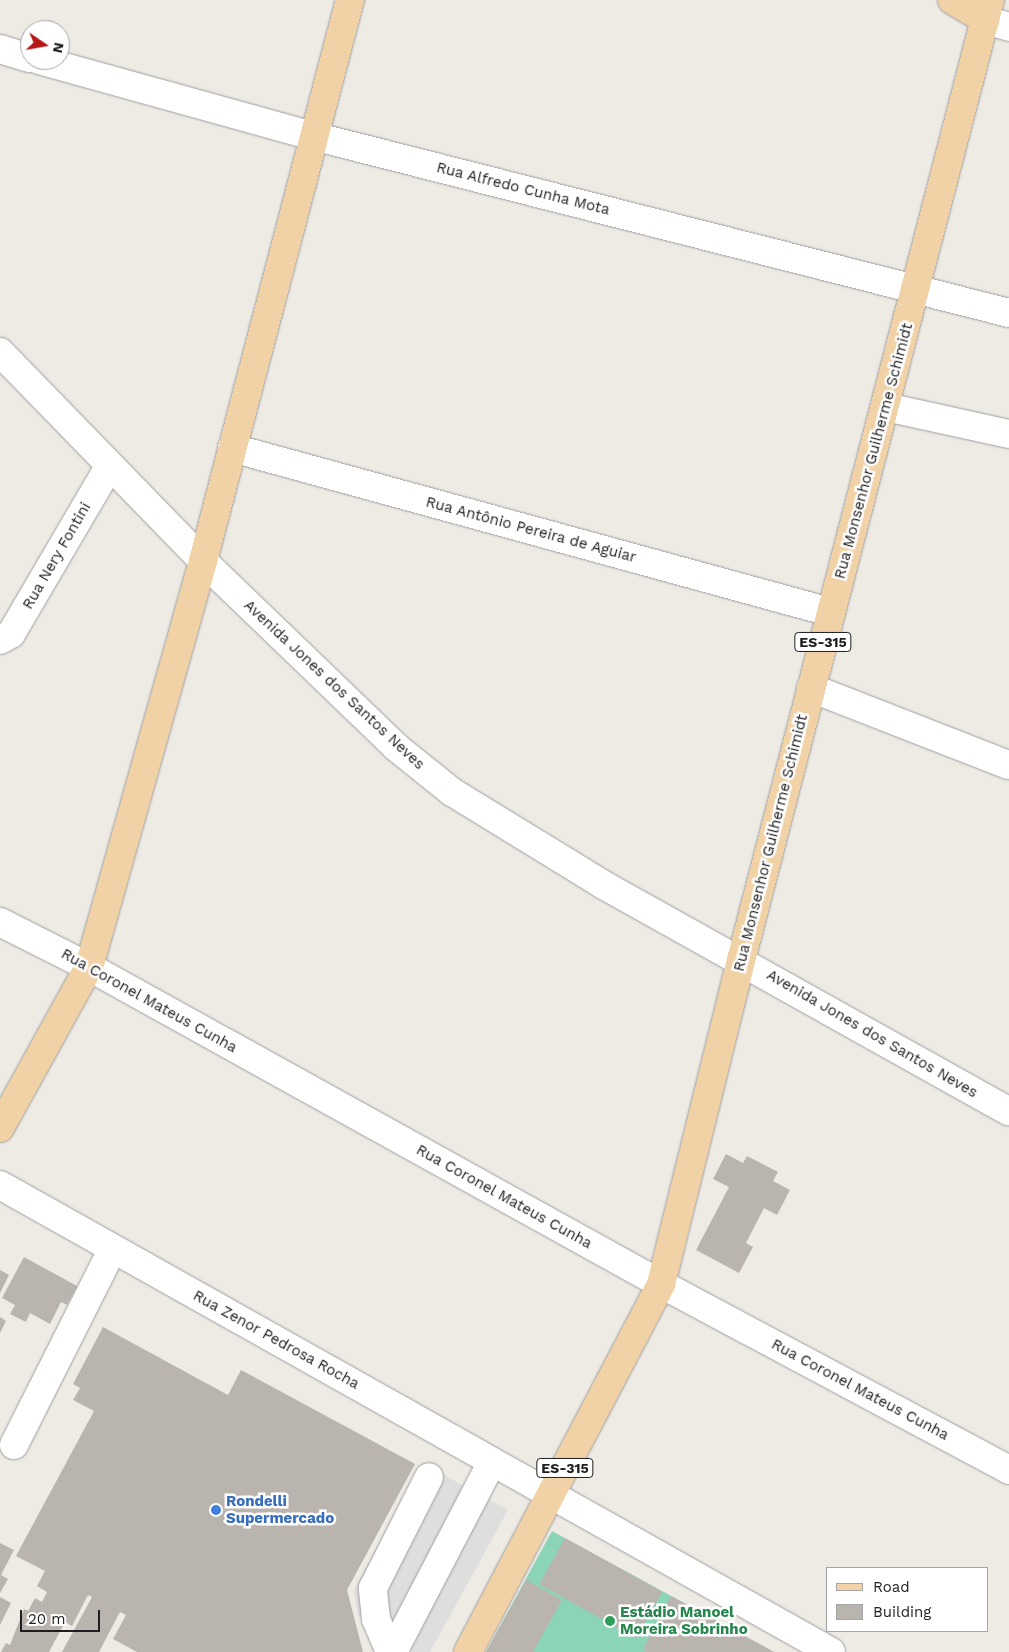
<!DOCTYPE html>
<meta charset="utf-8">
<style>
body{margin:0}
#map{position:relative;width:1009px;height:1652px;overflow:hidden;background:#eeebe5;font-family:"Work Sans",sans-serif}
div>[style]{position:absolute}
.pitch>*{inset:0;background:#8bd4b8}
.parking>*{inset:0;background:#dedede}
.building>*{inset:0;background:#bab4ae;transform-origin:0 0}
.roads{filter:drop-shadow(0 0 1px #9f9f9f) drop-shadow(0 0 1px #9f9f9f)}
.minor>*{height:28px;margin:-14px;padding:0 14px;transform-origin:14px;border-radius:14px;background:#fff}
.major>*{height:28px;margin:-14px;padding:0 14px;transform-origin:14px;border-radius:14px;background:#f1d1a6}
.dots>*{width:14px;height:14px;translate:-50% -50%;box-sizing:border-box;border:2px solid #fff;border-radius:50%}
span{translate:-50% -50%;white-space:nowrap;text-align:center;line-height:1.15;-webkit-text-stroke:5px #fff;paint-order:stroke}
.shield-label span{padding:1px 4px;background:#fff;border:1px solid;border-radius:4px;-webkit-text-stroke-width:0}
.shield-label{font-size:14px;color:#1e1e1e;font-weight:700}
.street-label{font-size:15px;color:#1e1e1e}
.shop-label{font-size:15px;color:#366cbe;font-weight:700}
.left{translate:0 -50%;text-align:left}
.leisure-label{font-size:15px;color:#27864d;font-weight:700}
.legend{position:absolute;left:826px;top:1567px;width:162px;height:65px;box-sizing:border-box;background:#fff;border:1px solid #a5a5a5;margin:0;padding:6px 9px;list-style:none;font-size:15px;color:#1e1e1e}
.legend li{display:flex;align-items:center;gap:10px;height:25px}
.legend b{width:25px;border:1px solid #a5a5a5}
.north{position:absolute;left:20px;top:20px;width:50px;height:50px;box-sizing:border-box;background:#fff;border:1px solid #a5a5a5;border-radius:50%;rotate:102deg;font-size:14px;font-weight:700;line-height:20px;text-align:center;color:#1e1e1e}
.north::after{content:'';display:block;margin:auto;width:18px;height:22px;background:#b51716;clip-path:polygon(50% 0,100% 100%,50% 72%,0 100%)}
.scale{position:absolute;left:20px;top:1610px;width:80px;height:22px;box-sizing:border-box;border:2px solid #1e1e1e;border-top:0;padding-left:6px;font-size:15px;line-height:18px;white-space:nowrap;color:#1e1e1e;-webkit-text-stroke:4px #fff;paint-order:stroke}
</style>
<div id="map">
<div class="pitch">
<i style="clip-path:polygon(552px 1531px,774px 1652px,486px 1652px)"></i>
</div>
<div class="parking">
<i style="clip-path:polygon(422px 1463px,508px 1510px,430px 1652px,412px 1652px,402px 1635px,358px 1616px,354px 1590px)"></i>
</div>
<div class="building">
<i style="clip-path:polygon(726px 1154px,743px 1163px,747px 1156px,778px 1172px,773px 1181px,790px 1190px,777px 1215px,764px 1208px,746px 1243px,753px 1247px,739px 1273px,696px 1250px,729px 1187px,713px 1179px)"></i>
<i style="clip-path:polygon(24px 1257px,77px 1286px,67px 1305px,61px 1302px,50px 1324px,30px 1313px,26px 1322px,10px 1314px,15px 1305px,2px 1298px)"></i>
<i style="clip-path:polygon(0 1270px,9px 1275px,0 1293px)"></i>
<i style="clip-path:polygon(0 1317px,6px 1321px,0 1333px)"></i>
<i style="clip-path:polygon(103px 1327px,228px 1395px,241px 1370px,415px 1464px,347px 1590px,363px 1652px,137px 1652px,113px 1639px,126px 1615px,120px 1612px,99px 1652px,62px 1652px,92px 1597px,88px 1595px,72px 1626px,65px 1622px,49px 1652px,1px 1652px,6px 1643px,10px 1645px,24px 1609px,28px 1611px,35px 1598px,42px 1602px,47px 1592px,37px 1586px,45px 1571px,16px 1556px,94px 1411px,73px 1400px,80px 1388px,73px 1384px)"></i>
<i style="left:565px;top:1538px;width:111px;height:53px;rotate:29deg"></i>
<i style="clip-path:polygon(0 1543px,14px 1550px,1px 1575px,8px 1579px,0 1593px)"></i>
<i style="clip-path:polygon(526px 1580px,562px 1600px,533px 1652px,486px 1652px)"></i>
<i style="clip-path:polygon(671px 1596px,774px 1652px,648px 1652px,643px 1649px)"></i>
<i style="clip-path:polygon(0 1597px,11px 1603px,0 1625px)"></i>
</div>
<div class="roads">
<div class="minor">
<i style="left:985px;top:20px;width:25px;rotate:16deg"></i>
<i style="left:0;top:49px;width:31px;rotate:17deg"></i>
<i style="left:39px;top:60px;width:284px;rotate:15.5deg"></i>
<i style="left:313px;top:136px;width:718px;rotate:14.27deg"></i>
<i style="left:0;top:352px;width:291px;rotate:45.8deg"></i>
<i style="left:203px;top:561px;width:268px;rotate:43.9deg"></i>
<i style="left:396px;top:747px;width:72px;rotate:38.8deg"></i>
<i style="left:452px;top:792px;width:176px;rotate:31.5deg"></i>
<i style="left:602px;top:884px;width:466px;rotate:29.2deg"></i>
<i style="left:886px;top:407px;width:126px;rotate:12.4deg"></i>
<i style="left:232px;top:448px;width:620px;rotate:15.34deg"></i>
<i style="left:0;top:640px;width:13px;rotate:-29deg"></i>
<i style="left:11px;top:634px;width:194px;rotate:-59.6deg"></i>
<i style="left:811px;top:688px;width:212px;rotate:21.3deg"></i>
<i style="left:0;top:922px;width:100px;rotate:26.8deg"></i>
<i style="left:89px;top:967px;width:654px;rotate:29deg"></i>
<i style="left:661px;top:1284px;width:395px;rotate:28.1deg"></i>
<i style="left:0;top:1185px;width:953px;rotate:29.33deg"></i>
<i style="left:14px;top:1445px;width:220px;rotate:-63.3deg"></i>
<i style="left:390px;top:1652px;width:36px;rotate:-113deg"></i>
<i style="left:376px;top:1619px;width:31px;rotate:-96deg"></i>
<i style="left:373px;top:1588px;width:124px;rotate:-63.2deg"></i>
<i style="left:393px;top:1652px;width:214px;rotate:-62.5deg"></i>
</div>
<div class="major">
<i style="left:952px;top:0;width:39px;rotate:31deg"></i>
<i style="left:0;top:1128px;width:184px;rotate:-61.1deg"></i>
<i style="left:89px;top:967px;width:422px;rotate:-74.3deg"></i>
<i style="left:203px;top:561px;width:580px;rotate:-75.32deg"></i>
<i style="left:468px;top:1652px;width:416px;rotate:-62.3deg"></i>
<i style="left:661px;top:1284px;width:334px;rotate:-76.1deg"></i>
<i style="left:741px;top:960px;width:992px;rotate:-75.46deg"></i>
</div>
</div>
<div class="dots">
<i style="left:216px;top:1510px;background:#3f7fe0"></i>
<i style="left:610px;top:1621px;background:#2e9e5b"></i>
</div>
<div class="shield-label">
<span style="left:823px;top:642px">ES-315</span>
<span style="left:565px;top:1468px">ES-315</span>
</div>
<div class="street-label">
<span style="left:523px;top:189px;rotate:14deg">Rua Alfredo Cunha Mota</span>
<span style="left:874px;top:451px;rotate:-75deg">Rua Monsenhor Guilherme Schimidt</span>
<span style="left:531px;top:530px;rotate:15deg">Rua Antônio Pereira de Aguiar</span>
<span style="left:57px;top:556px;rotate:-60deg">Rua Nery Fontini</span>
<span style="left:334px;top:685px;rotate:43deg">Avenida Jones dos Santos Neves</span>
<span style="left:771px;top:843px;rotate:-76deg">Rua Monsenhor Guilherme Schimidt</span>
<span style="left:149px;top:1001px;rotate:29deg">Rua Coronel Mateus Cunha</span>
<span style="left:872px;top:1034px;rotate:30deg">Avenida Jones dos Santos Neves</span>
<span style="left:504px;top:1197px;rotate:29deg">Rua Coronel Mateus Cunha</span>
<span style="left:276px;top:1340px;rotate:29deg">Rua Zenor Pedrosa Rocha</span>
<span style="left:860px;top:1390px;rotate:28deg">Rua Coronel Mateus Cunha</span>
</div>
<div class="shop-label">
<span class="left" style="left:226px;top:1510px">Rondelli<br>Supermercado</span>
</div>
<div class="leisure-label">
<span class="left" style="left:620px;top:1621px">Estádio Manoel<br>Moreira Sobrinho</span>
</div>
<ul class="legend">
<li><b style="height:6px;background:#f1d1a6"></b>Road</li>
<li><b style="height:14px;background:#bab4ae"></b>Building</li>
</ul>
<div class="north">N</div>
<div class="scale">20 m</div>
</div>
